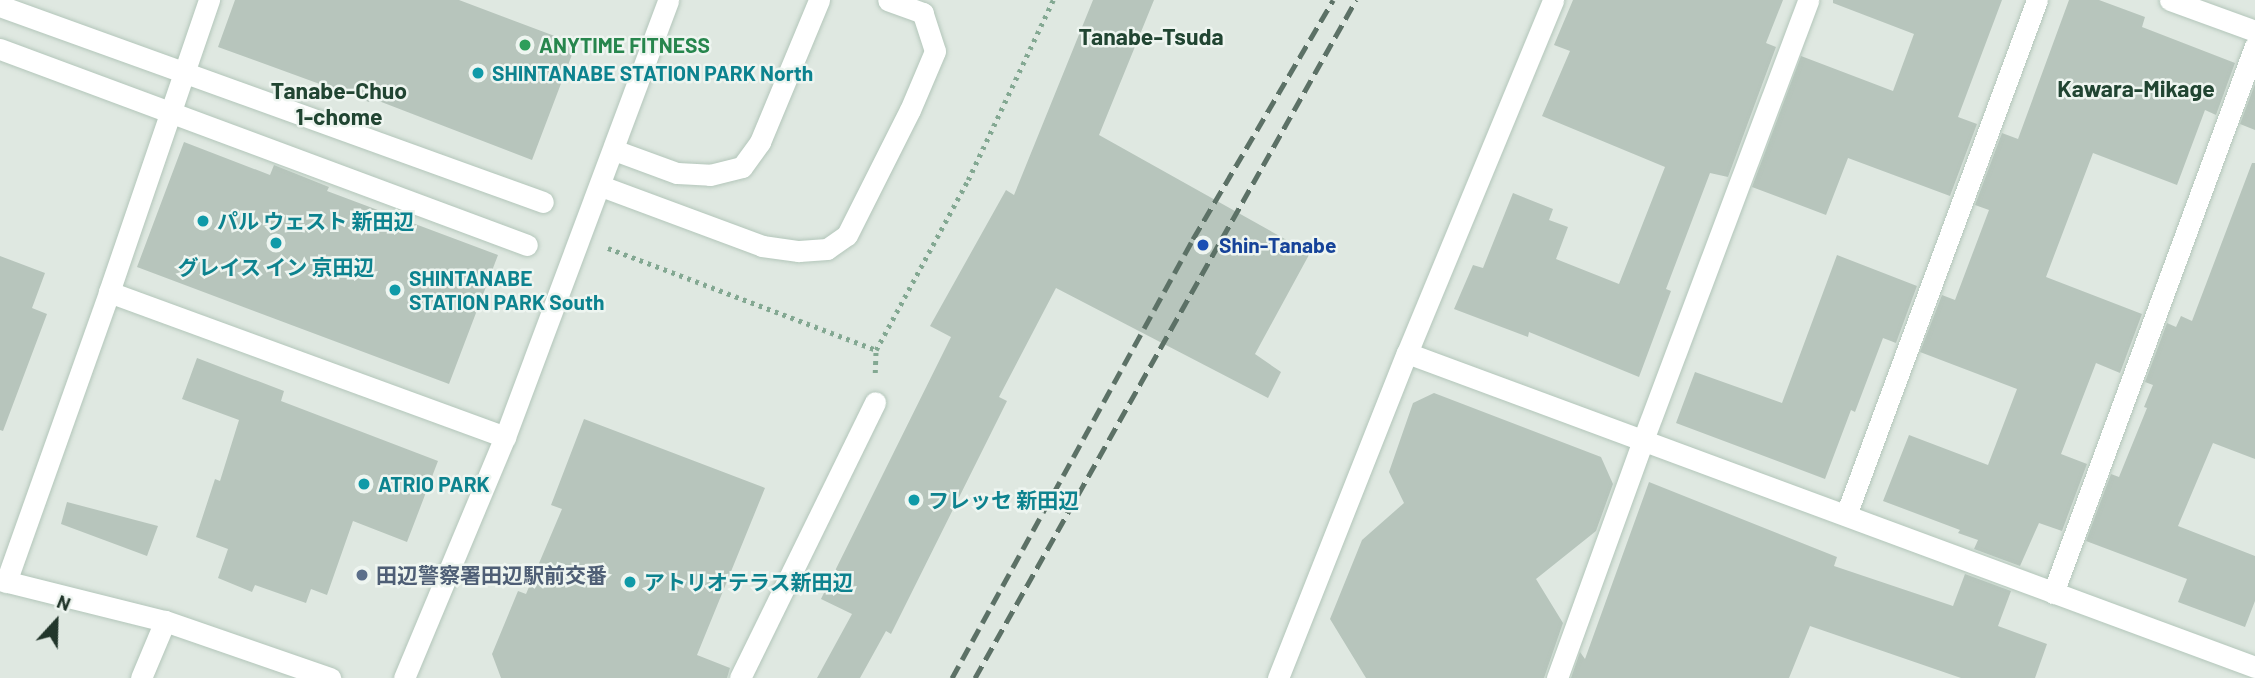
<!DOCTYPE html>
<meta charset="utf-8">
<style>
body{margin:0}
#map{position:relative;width:2255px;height:678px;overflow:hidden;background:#dfe8e1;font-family:Barlow,"Noto Sans JP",sans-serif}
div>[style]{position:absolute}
.building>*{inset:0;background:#b7c5bc}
.path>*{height:4.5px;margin-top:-2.25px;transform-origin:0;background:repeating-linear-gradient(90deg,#83a892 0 3.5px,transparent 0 8.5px)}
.roads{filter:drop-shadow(0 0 2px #b3c6ba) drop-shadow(0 0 2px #b3c6ba)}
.street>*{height:21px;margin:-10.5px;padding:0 10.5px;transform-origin:10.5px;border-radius:10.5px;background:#fff}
.secondary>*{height:21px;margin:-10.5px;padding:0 10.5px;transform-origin:10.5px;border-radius:10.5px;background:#fff}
.rail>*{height:5px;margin-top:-2.5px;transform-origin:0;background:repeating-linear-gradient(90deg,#5c7166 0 14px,transparent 0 21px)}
.dots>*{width:19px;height:19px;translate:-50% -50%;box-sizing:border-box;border:4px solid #eef5f0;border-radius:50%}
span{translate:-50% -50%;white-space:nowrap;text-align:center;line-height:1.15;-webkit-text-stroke:5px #eef5f0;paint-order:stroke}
.leisure-label{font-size:21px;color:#27864d;font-weight:700}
.left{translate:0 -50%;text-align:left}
.culture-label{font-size:21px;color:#0d838f;font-weight:700}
.transit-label{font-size:21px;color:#164399;font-weight:700}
.service-label{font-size:21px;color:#4e5e75;font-weight:700}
.neighbourhood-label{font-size:23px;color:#214532;font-weight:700}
.north{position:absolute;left:21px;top:587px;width:70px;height:70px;-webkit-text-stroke:5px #eef5f0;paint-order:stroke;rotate:22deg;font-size:19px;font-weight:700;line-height:28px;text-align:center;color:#22362b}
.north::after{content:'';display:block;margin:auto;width:24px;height:32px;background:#22362b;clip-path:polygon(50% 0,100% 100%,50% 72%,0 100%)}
</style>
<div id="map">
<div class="building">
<i style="clip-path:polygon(235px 0,459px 0,576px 44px,532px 160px,371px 98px,369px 102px,218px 47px)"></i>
<i style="clip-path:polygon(1093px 0,1154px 0,1099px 135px,1310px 253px,1255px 354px,1281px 372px,1268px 398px,1056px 288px,999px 397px,1007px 401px,891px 634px,886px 631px,860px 678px,817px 678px,852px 614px,821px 599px,951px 337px,930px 326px,1006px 190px,1014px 195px)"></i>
<i style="clip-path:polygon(1573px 0,1783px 0,1766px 43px,1776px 47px,1728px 177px,1710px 173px,1666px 289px,1671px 291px,1639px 377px,1529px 332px,1528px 337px,1454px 309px,1473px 265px,1483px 268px,1513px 193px,1553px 209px,1549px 220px,1568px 227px,1556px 259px,1619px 284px,1665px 167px,1542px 116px,1570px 51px,1554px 45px)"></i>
<i style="clip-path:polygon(1833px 0,2002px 0,1958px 117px,1977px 124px,1950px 196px,1848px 158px,1826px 215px,1752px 187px,1801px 56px,1893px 91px,1914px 34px,1833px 3px)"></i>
<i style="clip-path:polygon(2069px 0,2099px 0,2145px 17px,2142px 27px,2235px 63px,2216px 115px,2205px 110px,2177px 185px,2093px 153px,2046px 277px,2142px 314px,2120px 373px,2096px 363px,2061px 454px,2087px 464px,2062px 531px,2039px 523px,2020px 566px,1974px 549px,1978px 540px,1958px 533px,1960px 530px,1883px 501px,1909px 435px,1988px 465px,2017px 389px,1920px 352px,1942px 295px,1955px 300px,1989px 210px,1975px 205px,2002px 133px,2018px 139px)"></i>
<i style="clip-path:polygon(2255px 84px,2255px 130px,2240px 124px)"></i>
<i style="clip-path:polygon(184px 142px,270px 175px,274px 165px,329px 187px,327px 191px,498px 255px,449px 384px,137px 267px)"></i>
<i style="clip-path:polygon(2252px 163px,2255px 163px,2255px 459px,2213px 443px,2178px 526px,2255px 556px,2255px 601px,2245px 627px,2178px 602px,2187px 579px,2086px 541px,2111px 474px,2119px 477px,2147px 408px,2144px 407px,2153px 385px,2145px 382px,2167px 323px,2176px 327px,2181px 316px,2192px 321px)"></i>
<i style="clip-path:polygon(1837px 255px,1917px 286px,1896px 343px,1883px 338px,1855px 412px,1851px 410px,1825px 479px,1676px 423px,1695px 372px,1782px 403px)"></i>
<i style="clip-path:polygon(0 256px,45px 273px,32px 308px,47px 314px,3px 431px,0 430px)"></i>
<i style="clip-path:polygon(197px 358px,284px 391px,281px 401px,438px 461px,407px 542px,353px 521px,327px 595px,311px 589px,306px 603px,255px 585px,252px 592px,218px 578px,228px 549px,196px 537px,215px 479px,220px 481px,239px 420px,182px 399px)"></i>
<i style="clip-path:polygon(1434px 393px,1601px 457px,1613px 484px,1596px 531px,1536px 579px,1563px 623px,1544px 678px,1366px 678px,1330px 619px,1362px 540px,1404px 503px,1389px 472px,1413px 403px)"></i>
<i style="clip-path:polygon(584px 419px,765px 488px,697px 655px,730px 668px,727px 678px,501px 678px,492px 654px,518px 591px,526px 594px,562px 509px,551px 505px)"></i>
<i style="clip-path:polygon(1649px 482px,1837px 557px,1834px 566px,1953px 606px,1965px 574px,2011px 591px,1998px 626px,2047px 644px,2035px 678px,1961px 678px,1810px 626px,1789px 678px,1571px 678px,1580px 652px,1585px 659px)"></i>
<i style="clip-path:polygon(67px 502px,158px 526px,147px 556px,61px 524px)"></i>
</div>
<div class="path">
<i style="left:608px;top:248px;width:287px;rotate:20.8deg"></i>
<i style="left:875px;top:373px;width:23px;rotate:-88deg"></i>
<i style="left:876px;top:350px;width:193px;rotate:-61.6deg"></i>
<i style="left:968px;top:180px;width:199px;rotate:-64.7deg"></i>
</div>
<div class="roads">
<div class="street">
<i style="left:2170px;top:0;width:90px;rotate:20deg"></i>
<i style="left:0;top:6px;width:577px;rotate:19.85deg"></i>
<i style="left:0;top:49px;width:562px;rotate:20.4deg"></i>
<i style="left:614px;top:150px;width:67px;rotate:20.1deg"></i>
<i style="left:677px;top:173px;width:33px;rotate:3deg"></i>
<i style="left:710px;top:175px;width:33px;rotate:-14deg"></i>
<i style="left:742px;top:167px;width:31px;rotate:-54deg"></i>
<i style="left:760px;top:142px;width:154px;rotate:-67.4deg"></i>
<i style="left:601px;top:186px;width:172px;rotate:20.4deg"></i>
<i style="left:762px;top:246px;width:37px;rotate:8deg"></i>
<i style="left:799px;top:251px;width:28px;rotate:-4deg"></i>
<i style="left:827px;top:249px;width:24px;rotate:-35deg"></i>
<i style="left:847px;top:235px;width:140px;rotate:-63.3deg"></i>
<i style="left:910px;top:110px;width:64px;rotate:-67deg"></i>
<i style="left:935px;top:51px;width:40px;rotate:-108deg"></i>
<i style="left:923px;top:13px;width:37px;rotate:-160deg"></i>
<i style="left:109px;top:292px;width:309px;rotate:-71.1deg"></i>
<i style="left:1407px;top:353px;width:904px;rotate:20.32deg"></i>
<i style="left:1846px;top:515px;width:549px;rotate:-69.65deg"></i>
<i style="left:6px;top:582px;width:308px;rotate:-70.4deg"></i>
<i style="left:109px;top:292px;width:422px;rotate:20.1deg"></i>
<i style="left:2053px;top:593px;width:583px;rotate:-69.73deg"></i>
<i style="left:141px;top:678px;width:62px;rotate:-67.2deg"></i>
<i style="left:404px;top:678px;width:261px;rotate:-67.3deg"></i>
<i style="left:505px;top:437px;width:466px;rotate:-69.5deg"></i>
<i style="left:740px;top:678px;width:307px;rotate:-63.9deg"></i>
<i style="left:1278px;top:678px;width:350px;rotate:-68.4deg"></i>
<i style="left:1407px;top:353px;width:382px;rotate:-67.5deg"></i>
<i style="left:1557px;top:678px;width:253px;rotate:-70.1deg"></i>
<i style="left:1643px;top:440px;width:470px;rotate:-69.4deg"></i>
</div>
<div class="secondary">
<i style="left:0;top:580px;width:170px;rotate:14deg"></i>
<i style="left:165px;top:621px;width:175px;rotate:19.1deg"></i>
</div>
</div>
<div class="rail">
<i style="left:952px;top:678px;width:501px;rotate:-61.23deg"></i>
<i style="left:1193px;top:239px;width:277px;rotate:-59.6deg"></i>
<i style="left:975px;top:678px;width:778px;rotate:-60.67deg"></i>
</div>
<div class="dots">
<i style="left:525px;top:45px;background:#2e9e5b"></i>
<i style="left:478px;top:73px;background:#0f9aa8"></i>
<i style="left:203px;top:221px;background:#0f9aa8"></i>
<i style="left:276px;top:243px;background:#0f9aa8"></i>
<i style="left:1203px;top:245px;background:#1a4fb4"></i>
<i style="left:395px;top:290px;background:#0f9aa8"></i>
<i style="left:364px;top:484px;background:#0f9aa8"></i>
<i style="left:914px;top:500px;background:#0f9aa8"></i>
<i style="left:362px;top:575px;background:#5c6f8a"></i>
<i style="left:630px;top:582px;background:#0f9aa8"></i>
</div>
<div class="leisure-label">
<span class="left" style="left:539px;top:45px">ANYTIME FITNESS</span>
</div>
<div class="culture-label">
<span class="left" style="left:492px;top:73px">SHINTANABE STATION PARK North</span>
<span class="left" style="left:217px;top:221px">パル ウェスト 新田辺</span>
<span style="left:276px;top:267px">グレイス イン 京田辺</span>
<span class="left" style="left:409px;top:290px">SHINTANABE<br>STATION PARK South</span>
<span class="left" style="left:378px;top:484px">ATRIO PARK</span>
<span class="left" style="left:928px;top:500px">フレッセ 新田辺</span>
<span class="left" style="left:644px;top:582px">アトリオテラス新田辺</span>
</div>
<div class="transit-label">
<span class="left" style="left:1219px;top:245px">Shin-Tanabe</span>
</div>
<div class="service-label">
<span class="left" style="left:376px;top:575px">田辺警察署田辺駅前交番</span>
</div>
<div class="neighbourhood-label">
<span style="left:1151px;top:36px">Tanabe-Tsuda</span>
<span style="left:2136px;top:88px">Kawara-Mikage</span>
<span style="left:339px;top:103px">Tanabe-Chuo<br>1-chome</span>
</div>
<div class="north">N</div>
</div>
